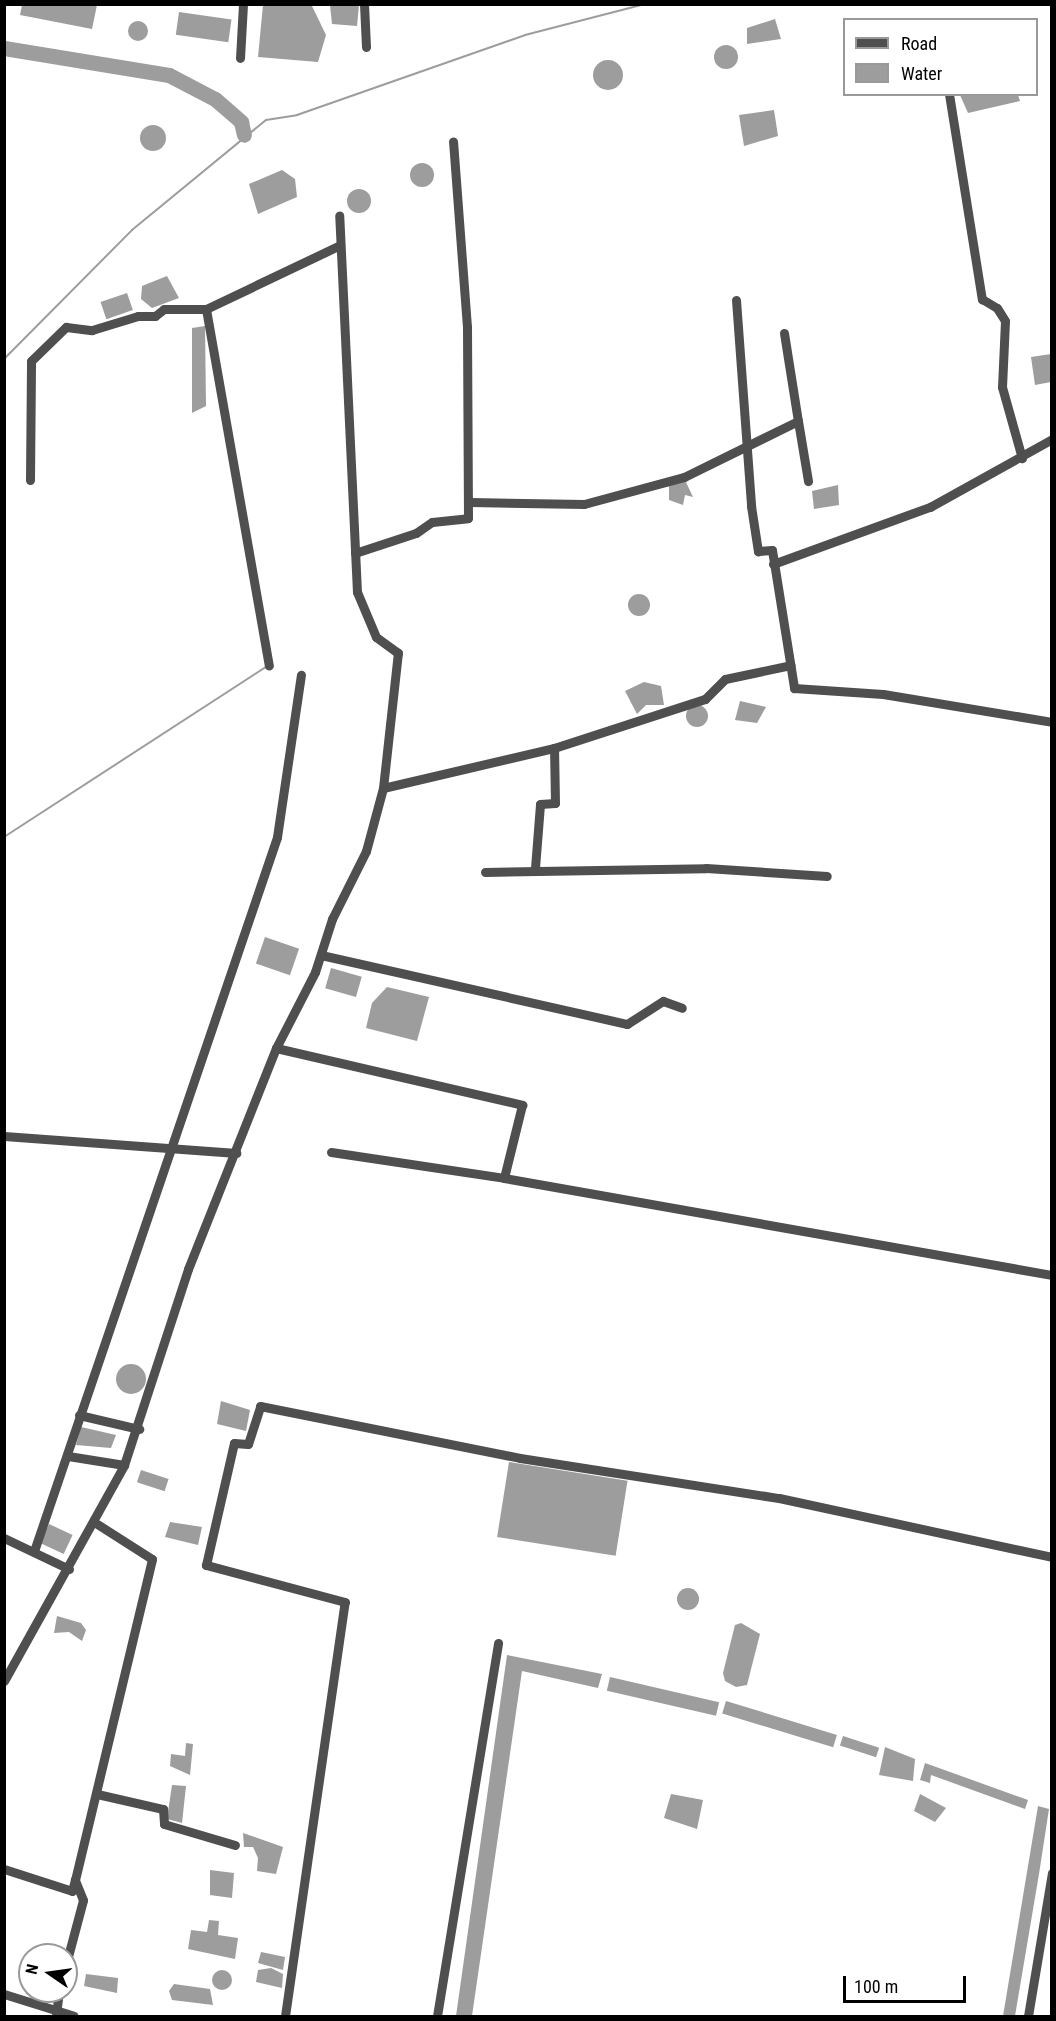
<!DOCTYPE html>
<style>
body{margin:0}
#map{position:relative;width:1056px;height:2021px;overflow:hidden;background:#fff;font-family:"Roboto Condensed",sans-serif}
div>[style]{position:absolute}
.water>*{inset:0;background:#9d9d9d;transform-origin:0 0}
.round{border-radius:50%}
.stream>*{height:2px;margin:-1px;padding:0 1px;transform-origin:1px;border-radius:1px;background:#9d9d9d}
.river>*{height:15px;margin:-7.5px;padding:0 7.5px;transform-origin:7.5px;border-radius:7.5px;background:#9d9d9d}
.minor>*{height:9px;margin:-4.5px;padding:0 4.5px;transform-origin:4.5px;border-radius:4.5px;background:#4f4f4f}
span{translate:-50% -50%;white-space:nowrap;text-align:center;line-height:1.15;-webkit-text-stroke:6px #fff;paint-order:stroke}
.frame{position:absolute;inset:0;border:6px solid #000;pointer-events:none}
.legend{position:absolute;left:843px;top:18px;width:195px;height:78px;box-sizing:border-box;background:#fff;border:2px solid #999;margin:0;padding:8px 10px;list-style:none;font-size:18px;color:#000}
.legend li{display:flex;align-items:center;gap:12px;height:30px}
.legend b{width:30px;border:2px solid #999}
.north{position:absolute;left:18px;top:1943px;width:60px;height:60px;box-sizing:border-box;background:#fff;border:2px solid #999;border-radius:50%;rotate:283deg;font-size:16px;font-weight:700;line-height:24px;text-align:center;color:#000}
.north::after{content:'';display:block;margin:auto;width:21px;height:27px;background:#000;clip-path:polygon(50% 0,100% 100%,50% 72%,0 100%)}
.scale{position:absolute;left:843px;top:1976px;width:123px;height:27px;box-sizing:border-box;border:3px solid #000;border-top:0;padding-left:8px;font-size:18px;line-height:21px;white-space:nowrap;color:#000;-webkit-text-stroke:4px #fff;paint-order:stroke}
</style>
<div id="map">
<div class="water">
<i style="clip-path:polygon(22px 5px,22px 4px,97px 5px,92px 29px,20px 15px)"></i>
<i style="clip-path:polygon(263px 5px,312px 6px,326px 35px,318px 62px,258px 57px)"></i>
<i style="clip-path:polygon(330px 5px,359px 5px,357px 26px,332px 24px)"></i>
<i style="left:179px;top:12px;width:53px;height:23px;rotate:8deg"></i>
<i style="clip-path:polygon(775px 19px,781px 39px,747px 44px,747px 28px)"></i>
<i class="round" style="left:128px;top:21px;width:20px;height:20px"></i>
<i class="round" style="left:714px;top:45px;width:24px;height:24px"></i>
<i class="round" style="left:593px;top:60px;width:30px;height:30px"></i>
<i style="clip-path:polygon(960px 95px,1018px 95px,1020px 101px,968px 113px)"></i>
<i style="clip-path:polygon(774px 110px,778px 136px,744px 146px,739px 115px)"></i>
<i class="round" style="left:140px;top:125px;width:26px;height:26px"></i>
<i class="round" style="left:410px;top:163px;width:24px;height:24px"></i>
<i style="clip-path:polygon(282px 170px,295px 179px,297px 197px,258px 214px,249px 184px)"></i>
<i class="round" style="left:347px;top:189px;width:24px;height:24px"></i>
<i style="clip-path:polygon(167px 276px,179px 298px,152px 308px,141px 299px,142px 286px)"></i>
<i style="left:127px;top:293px;width:18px;height:28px;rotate:71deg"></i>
<i style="clip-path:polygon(205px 326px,206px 406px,192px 413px,192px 328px)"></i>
<i style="clip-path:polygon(1051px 354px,1051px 382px,1035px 385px,1031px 357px)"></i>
<i style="clip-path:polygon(685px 480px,693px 497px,685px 495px,683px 505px,669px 500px,669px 481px)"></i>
<i style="clip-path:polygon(838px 485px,839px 505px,814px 509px,812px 491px)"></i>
<i class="round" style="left:628px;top:594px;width:22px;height:22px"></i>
<i style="clip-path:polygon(644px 682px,661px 686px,664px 705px,646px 705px,637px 714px,625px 691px)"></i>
<i style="clip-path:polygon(740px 701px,766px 707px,757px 723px,735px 720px)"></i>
<i class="round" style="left:686px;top:705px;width:22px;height:22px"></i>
<i style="left:265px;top:937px;width:36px;height:28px;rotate:19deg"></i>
<i style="left:331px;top:968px;width:32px;height:21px;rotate:16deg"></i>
<i style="clip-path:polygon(387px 987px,429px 997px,417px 1041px,366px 1028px,372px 1003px)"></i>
<i class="round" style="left:116px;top:1364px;width:30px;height:30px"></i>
<i style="clip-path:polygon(221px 1401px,250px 1410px,246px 1431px,217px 1424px)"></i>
<i style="clip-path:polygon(81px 1427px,116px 1435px,111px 1448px,76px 1445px)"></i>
<i style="left:509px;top:1462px;width:120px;height:76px;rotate:9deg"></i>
<i style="left:141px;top:1470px;width:29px;height:13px;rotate:18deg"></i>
<i style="clip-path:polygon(170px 1522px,202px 1527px,198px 1545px,165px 1537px)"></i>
<i style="left:49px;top:1524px;width:26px;height:21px;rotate:25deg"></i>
<i class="round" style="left:677px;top:1588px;width:22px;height:22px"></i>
<i style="clip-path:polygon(57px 1616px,81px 1623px,86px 1630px,82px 1641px,69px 1632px,54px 1633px)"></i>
<i style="clip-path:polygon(741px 1623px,760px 1634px,747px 1685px,736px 1687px,725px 1681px,723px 1673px,735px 1625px)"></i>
<i style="clip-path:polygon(507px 1655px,602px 1674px,598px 1688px,522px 1671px,472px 2016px,456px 2016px)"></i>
<i style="left:610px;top:1677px;width:112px;height:14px;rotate:13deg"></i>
<i style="left:726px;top:1701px;width:116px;height:13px;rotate:17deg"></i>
<i style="left:843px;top:1736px;width:38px;height:10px;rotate:18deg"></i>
<i style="clip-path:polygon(186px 1743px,193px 1744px,190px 1775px,170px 1766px,171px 1754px,185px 1756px)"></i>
<i style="clip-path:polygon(885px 1747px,915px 1759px,913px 1781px,879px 1775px)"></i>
<i style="clip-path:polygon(925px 1763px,1028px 1800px,1025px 1809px,931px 1775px,930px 1783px,920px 1780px)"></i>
<i style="clip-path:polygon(172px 1785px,186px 1786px,182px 1823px,167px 1819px)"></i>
<i style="clip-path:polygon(671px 1794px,703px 1800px,697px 1829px,664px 1818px)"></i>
<i style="clip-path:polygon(920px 1794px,946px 1808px,935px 1822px,914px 1811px)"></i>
<i style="clip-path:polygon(1038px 1806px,1049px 1809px,1039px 1874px,1015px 2016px,1003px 2016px)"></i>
<i style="clip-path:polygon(243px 1833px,283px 1847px,276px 1874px,257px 1871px,258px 1858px,253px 1847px,244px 1847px)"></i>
<i style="clip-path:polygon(210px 1870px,234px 1873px,232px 1898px,210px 1895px)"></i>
<i style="clip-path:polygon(209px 1920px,219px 1921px,218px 1935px,238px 1938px,235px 1959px,188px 1949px,191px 1930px,207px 1932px)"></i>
<i style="clip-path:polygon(261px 1952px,285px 1957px,283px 1970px,258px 1963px)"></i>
<i style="clip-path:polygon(271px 1968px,283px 1974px,282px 1988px,256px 1982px,258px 1970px)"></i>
<i class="round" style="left:212px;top:1970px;width:20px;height:20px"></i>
<i style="clip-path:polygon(86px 1974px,118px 1978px,117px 1993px,84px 1986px)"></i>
<i style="clip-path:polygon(174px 1984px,210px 1989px,213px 2005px,172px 2000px,169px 1991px)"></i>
</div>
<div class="stream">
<i style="left:4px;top:359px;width:182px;rotate:-45.2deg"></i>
<i style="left:132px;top:230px;width:173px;rotate:-39.4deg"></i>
<i style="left:266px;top:120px;width:31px;rotate:-9deg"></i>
<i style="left:297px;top:115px;width:242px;rotate:-19.3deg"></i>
<i style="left:525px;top:35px;width:124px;rotate:-14.5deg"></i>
<i style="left:4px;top:837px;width:312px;rotate:-33deg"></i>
</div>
<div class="river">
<i style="left:4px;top:48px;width:167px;rotate:9.3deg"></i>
<i style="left:169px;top:75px;width:52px;rotate:27.6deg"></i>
<i style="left:215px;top:99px;width:35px;rotate:41deg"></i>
<i style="left:241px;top:122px;width:13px;rotate:77deg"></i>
</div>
<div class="minor">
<i style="left:364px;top:4px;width:43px;rotate:87.3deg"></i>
<i style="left:240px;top:58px;width:54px;rotate:-86.8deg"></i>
<i style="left:949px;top:94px;width:208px;rotate:80.9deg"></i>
<i style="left:982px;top:299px;width:17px;rotate:31deg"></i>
<i style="left:997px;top:308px;width:15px;rotate:58deg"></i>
<i style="left:1005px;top:321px;width:66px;rotate:92.6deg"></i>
<i style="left:1002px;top:387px;width:74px;rotate:74.3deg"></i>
<i style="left:736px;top:300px;width:207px;rotate:85.8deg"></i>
<i style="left:751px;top:506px;width:46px;rotate:81.2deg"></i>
<i style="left:758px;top:551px;width:14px;rotate:-4deg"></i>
<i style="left:772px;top:550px;width:140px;rotate:80.9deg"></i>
<i style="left:794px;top:688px;width:89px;rotate:3.9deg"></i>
<i style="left:883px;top:694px;width:171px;rotate:9.4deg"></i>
<i style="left:206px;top:309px;width:362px;rotate:80deg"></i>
<i style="left:784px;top:333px;width:89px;rotate:81deg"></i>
<i style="left:30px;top:480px;width:119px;rotate:-89.5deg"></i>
<i style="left:31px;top:361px;width:49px;rotate:-44.2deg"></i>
<i style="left:66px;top:327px;width:26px;rotate:7deg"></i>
<i style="left:92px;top:330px;width:48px;rotate:-16.9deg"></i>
<i style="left:138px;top:316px;width:17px"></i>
<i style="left:155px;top:316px;width:11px;rotate:-38deg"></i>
<i style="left:164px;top:309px;width:42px"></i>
<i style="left:206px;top:309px;width:148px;rotate:-25.5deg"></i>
<i style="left:470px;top:502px;width:114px;rotate:1deg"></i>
<i style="left:584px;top:504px;width:104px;rotate:-15.1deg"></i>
<i style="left:684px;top:477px;width:127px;rotate:-26.2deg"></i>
<i style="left:798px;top:421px;width:61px;rotate:80.5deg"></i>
<i style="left:355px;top:553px;width:64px;rotate:-18.2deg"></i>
<i style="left:416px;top:533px;width:19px;rotate:-35deg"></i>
<i style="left:432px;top:522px;width:36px;rotate:-6deg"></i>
<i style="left:468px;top:518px;width:191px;rotate:-90.3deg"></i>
<i style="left:467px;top:327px;width:186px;rotate:-94.3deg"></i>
<i style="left:773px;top:564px;width:167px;rotate:-20deg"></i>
<i style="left:930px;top:507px;width:140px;rotate:-29.1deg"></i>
<i style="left:383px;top:788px;width:176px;rotate:-13.2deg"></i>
<i style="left:554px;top:748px;width:159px;rotate:-18deg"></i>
<i style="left:705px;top:699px;width:28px;rotate:-45deg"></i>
<i style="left:725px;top:679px;width:67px;rotate:-12deg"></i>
<i style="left:535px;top:868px;width:64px;rotate:-85.5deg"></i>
<i style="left:540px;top:804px;width:15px;rotate:-4deg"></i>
<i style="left:555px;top:803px;width:55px;rotate:-91deg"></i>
<i style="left:485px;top:872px;width:221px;rotate:-1deg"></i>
<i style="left:706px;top:868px;width:121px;rotate:3.8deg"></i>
<i style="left:321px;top:955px;width:314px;rotate:12.7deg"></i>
<i style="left:627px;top:1024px;width:43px;rotate:-32.6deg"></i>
<i style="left:663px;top:1001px;width:20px;rotate:20deg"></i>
<i style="left:276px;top:1048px;width:253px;rotate:13deg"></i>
<i style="left:522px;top:1105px;width:75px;rotate:103.9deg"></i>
<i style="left:504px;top:1178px;width:557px;rotate:10.04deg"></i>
<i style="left:4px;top:1136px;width:233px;rotate:4.2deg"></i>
<i style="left:331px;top:1152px;width:175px;rotate:8.5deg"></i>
<i style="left:79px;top:1415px;width:62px;rotate:13.1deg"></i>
<i style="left:68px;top:1456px;width:57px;rotate:9.1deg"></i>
<i style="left:4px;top:1538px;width:72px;rotate:25.5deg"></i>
<i style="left:34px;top:1551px;width:754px;rotate:-71.2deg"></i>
<i style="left:277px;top:837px;width:164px;rotate:-81.6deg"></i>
<i style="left:4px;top:1681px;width:247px;rotate:-60.9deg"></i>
<i style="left:124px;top:1465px;width:206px;rotate:-71.9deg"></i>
<i style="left:188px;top:1269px;width:238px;rotate:-68.3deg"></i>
<i style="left:276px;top:1048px;width:85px;rotate:-62.8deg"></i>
<i style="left:315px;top:972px;width:56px;rotate:-72.2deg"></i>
<i style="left:332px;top:919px;width:76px;rotate:-63.4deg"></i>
<i style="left:366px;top:851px;width:65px;rotate:-74.9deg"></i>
<i style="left:383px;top:788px;width:136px;rotate:-83.7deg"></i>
<i style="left:398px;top:653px;width:27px;rotate:-144deg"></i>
<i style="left:376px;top:637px;width:49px;rotate:-112.9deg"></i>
<i style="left:357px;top:592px;width:377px;rotate:-92.7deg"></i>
<i style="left:97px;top:1794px;width:68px;rotate:12.8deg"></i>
<i style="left:163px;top:1809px;width:15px;rotate:86deg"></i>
<i style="left:164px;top:1824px;width:74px;rotate:16.5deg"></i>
<i style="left:4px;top:1869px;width:71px;rotate:17.9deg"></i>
<i style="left:72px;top:1891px;width:11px;rotate:-75deg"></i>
<i style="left:66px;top:1964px;width:66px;rotate:-75.1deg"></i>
<i style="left:83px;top:1900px;width:22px;rotate:-112deg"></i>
<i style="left:75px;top:1880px;width:330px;rotate:-76.5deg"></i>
<i style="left:152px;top:1559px;width:65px;rotate:-147.5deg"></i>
<i style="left:4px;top:1994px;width:73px;rotate:17.4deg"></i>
<i style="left:56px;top:2015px;width:24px;rotate:-83deg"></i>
<i style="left:285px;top:2016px;width:418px;rotate:-81.8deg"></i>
<i style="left:345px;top:1602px;width:144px;rotate:-165.1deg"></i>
<i style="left:206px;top:1565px;width:125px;rotate:-77.1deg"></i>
<i style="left:234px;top:1443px;width:14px;rotate:4deg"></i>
<i style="left:248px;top:1444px;width:40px;rotate:-72deg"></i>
<i style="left:260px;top:1406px;width:265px;rotate:11.3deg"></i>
<i style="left:520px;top:1458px;width:262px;rotate:8.8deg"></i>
<i style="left:779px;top:1498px;width:279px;rotate:12.2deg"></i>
<i style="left:437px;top:2016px;width:378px;rotate:-80.7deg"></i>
<i style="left:1028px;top:2016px;width:145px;rotate:-80.5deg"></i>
</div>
<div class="frame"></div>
<ul class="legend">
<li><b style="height:8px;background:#4f4f4f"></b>Road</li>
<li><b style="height:16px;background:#9d9d9d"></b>Water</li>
</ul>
<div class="north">N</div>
<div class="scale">100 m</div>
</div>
